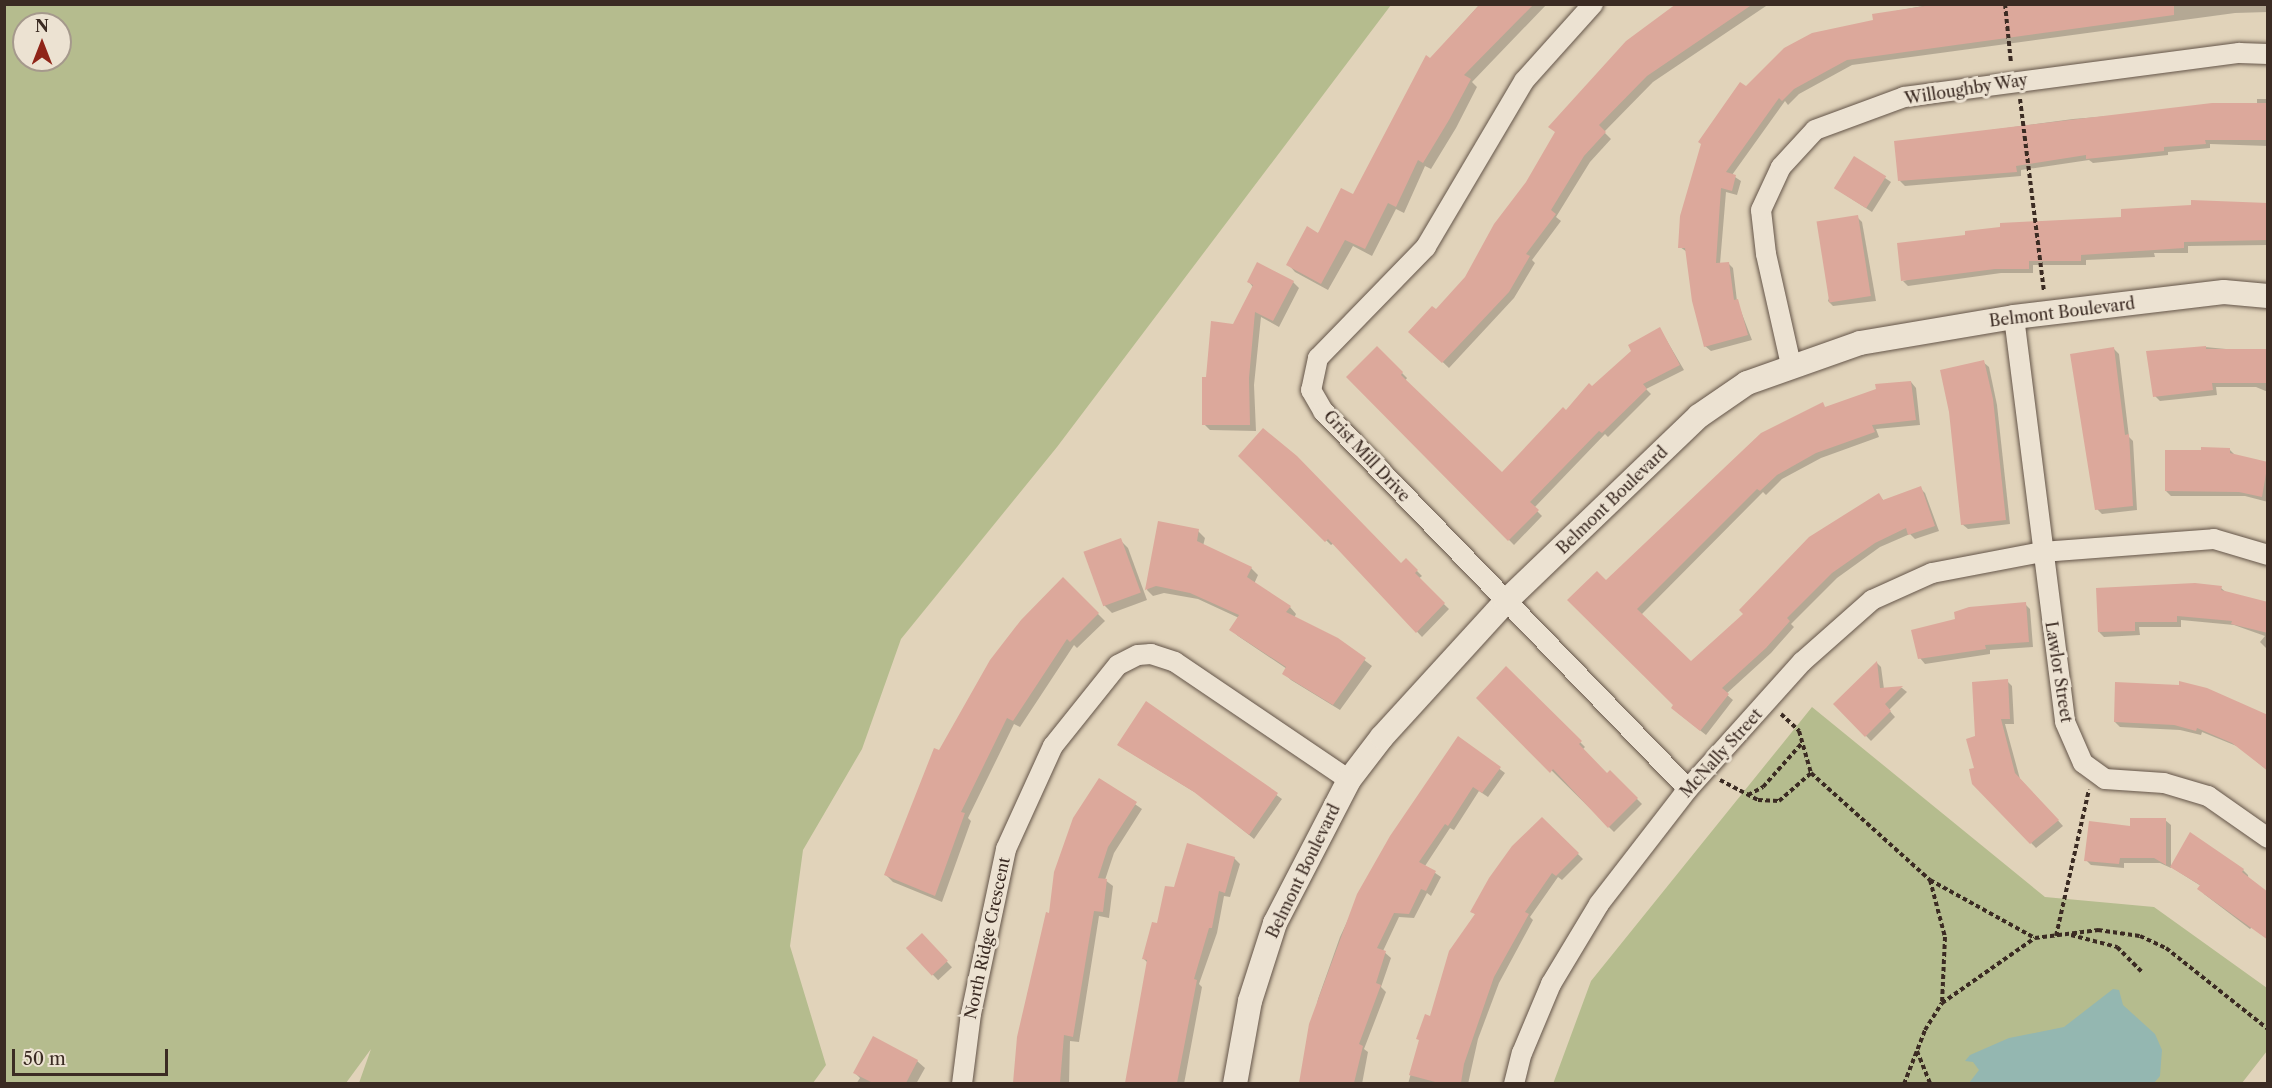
<!DOCTYPE html>
<style>
body{margin:0}
#map{position:relative;width:2272px;height:1088px;overflow:hidden;background:#e1d3ba;font-family:"Libre Caslon Text",serif}
div>[style]{position:absolute}
.green>*{inset:0;background:#b5bc8e}
.water>*{inset:0;background:#94b7b1}
.shadow>*{inset:0;background:#0003;transform-origin:0 0}
.building>*{inset:0;background:#dca89b;transform-origin:0 0}
.path>*{height:4px;margin-top:-2px;transform-origin:0;background:repeating-linear-gradient(90deg,#3b2b23 0 4.5px,transparent 0 7.5px)}
.roads{filter:drop-shadow(0 0 2px #645549) drop-shadow(0 0 2px #645549)}
.minor>*{height:20px;margin:-10px;padding:0 10px;transform-origin:10px;border-radius:10px;background:#ece2d2}
.tertiary>*{height:24px;margin:-12px;padding:0 12px;transform-origin:12px;border-radius:12px;background:#ece2d2}
span{translate:-50% -50%;white-space:nowrap;text-align:center;line-height:1.15;-webkit-text-stroke:6px #ece2d2;paint-order:stroke}
.street-label{font-size:16px;color:#3b2b23}
.frame{position:absolute;inset:0;border:6px solid #3b2b23;pointer-events:none}
.north{position:absolute;left:12px;top:12px;width:60px;height:60px;box-sizing:border-box;background:#ece2d2;border:2px solid #a5998c;border-radius:50%;rotate:0deg;font-size:16px;font-weight:700;line-height:24px;text-align:center;color:#3b2b23}
.north::after{content:'';display:block;margin:auto;width:21px;height:27px;background:#8f2418;clip-path:polygon(50% 0,100% 100%,50% 72%,0 100%)}
.scale{position:absolute;left:12px;top:1049px;width:156px;height:27px;box-sizing:border-box;border:3px solid #3b2b23;border-top:0;padding-left:8px;font-size:18px;line-height:21px;white-space:nowrap;color:#3b2b23;-webkit-text-stroke:4px #ece2d2;paint-order:stroke}
</style>
<div id="map">
<div class="green">
<i style="clip-path:polygon(evenodd,5px 4px,1391px 4px,1391px 5px,1057px 447px,901px 639px,862px 749px,803px 850px,790px 946px,826px 1065px,813px 1083px,359px 1083px,371px 1049px,346px 1083px,5px 1084px,5px 4px,24px 24px,60px 24px,60px 60px,24px 60px,24px 24px)"></i>
<i style="clip-path:polygon(1812px 707px,2045px 897px,2154px 907px,2267px 988px,2267px 1051px,2242px 1083px,1553px 1084px,1591px 981px)"></i>
</div>
<div class="water">
<i style="clip-path:polygon(2113px 989px,2119px 990px,2123px 1005px,2155px 1034px,2162px 1050px,2160px 1076px,2154px 1083px,1969px 1083px,1979px 1070px,1973px 1062px,1965px 1061px,1970px 1055px,2009px 1038px,2064px 1027px)"></i>
</div>
<div class="shadow">
<i style="clip-path:polygon(1480px 4px,1547px 4px,1472px 82px,1477px 87px,1456px 128px,1431px 169px,1425px 166px,1404px 213px,1396px 209px,1372px 256px,1353px 246px,1328px 290px,1295px 272px,1288px 264px,1354px 196px,1431px 59px)"></i>
<i style="clip-path:polygon(1678px 4px,1769px 4px,1653px 82px,1604px 132px,1611px 139px,1590px 162px,1556px 217px,1561px 221px,1532px 260px,1535px 263px,1514px 298px,1449px 368px,1410px 331px,1436px 311px,1466px 278px)"></i>
<i style="clip-path:polygon(1934px 4px,2268px 4px,2268px 12px,2235px 13px,1852px 65px,1799px 94px,1788px 105px,1785px 101px,1732px 175px,1741px 181px,1737px 195px,1726px 192px,1720px 264px,1728px 263px,1733px 268px,1737px 301px,1752px 340px,1711px 351px,1705px 346px,1687px 252px,1680px 247px,1746px 88px,1875px 21px,1874px 15px)"></i>
<i style="clip-path:polygon(2257px 99px,2268px 99px,2268px 146px,2210px 144px,2210px 148px,2168px 152px,2168px 155px,2093px 163px,2089px 160px,2021px 170px,2021px 176px,1905px 186px,1900px 181px,1895px 143px,2073px 119px,2257px 104px)"></i>
<i style="clip-path:polygon(1855px 158px,1891px 182px,1872px 212px,1841px 192px)"></i>
<i style="clip-path:polygon(2268px 205px,2268px 245px,2188px 246px,2188px 253px,2154px 253px,2155px 257px,2086px 260px,2086px 265px,2033px 265px,2033px 273px,2001px 273px,1908px 286px,1903px 281px,2123px 218px)"></i>
<i style="clip-path:polygon(1857px 217px,1862px 222px,1876px 301px,1833px 306px,1828px 301px)"></i>
<i style="clip-path:polygon(1249px 282px,1293px 282px,1299px 288px,1279px 327px,1261px 317px,1254px 385px,1256px 431px,1210px 430px,1204px 424px,1207px 379px,1253px 287px)"></i>
<i style="clip-path:polygon(1660px 329px,1684px 370px,1646px 389px,1651px 394px,1608px 437px,1605px 434px,1534px 508px,1542px 516px,1514px 545px,1348px 377px,1377px 348px,1407px 378px,1405px 381px,1502px 474px)"></i>
<i style="clip-path:polygon(2205px 347px,2268px 353px,2268px 392px,2256px 387px,2216px 387px,2217px 395px,2160px 401px,2155px 396px)"></i>
<i style="clip-path:polygon(2114px 349px,2119px 354px,2129px 437px,2133px 441px,2137px 510px,2102px 514px,2097px 509px)"></i>
<i style="clip-path:polygon(1983px 362px,1989px 367px,1997px 405px,2010px 524px,1968px 529px,1962px 524px)"></i>
<i style="clip-path:polygon(1911px 382px,1916px 388px,1920px 425px,1876px 429px,1879px 437px,1821px 458px,1782px 479px,1766px 495px,1763px 492px,1641px 615px,1691px 663px,1879px 495px,1884px 501px,1920px 488px,1925px 493px,1939px 531px,1915px 539px,1910px 534px,1880px 547px,1837px 578px,1791px 624px,1794px 627px,1771px 653px,1726px 694px,1733px 700px,1706px 735px,1678px 713px,1606px 582px,1826px 408px)"></i>
<i style="clip-path:polygon(2230px 450px,2235px 455px,2268px 463px,2268px 502px,2245px 496px,2171px 496px,2166px 491px)"></i>
<i style="clip-path:polygon(1240px 456px,1401px 565px,1406px 560px,1422px 576px,1418px 579px,1449px 609px,1422px 637px,1334px 543px,1331px 545px)"></i>
<i style="clip-path:polygon(1160px 523px,1198px 531px,1205px 538px,1203px 546px,1251px 568px,1258px 575px,1254px 584px,1290px 607px,1296px 614px,1294px 618px,1337px 639px,1372px 666px,1340px 710px,1291px 680px,1284px 673px,1287px 669px,1238px 636px,1231px 629px,1239px 618px,1198px 599px,1164px 593px,1153px 596px,1147px 590px)"></i>
<i style="clip-path:polygon(1120px 540px,1128px 548px,1147px 600px,1112px 613px,1104px 605px)"></i>
<i style="clip-path:polygon(1063px 579px,1105px 621px,1077px 648px,1074px 645px,1020px 727px,1014px 724px,968px 818px,971px 821px,942px 902px,893px 882px,886px 875px,940px 752px)"></i>
<i style="clip-path:polygon(2221px 588px,2227px 593px,2268px 603px,2268px 650px,2260px 642px,2265px 636px,2234px 625px,2181px 620px,2181px 627px,2139px 627px,2140px 635px,2104px 637px,2099px 632px)"></i>
<i style="clip-path:polygon(2025px 604px,2030px 609px,2033px 647px,1990px 650px,1990px 654px,1925px 664px,1920px 658px)"></i>
<i style="clip-path:polygon(1877px 663px,1881px 667px,1884px 689px,1902px 688px,1907px 692px,1889px 710px,1895px 717px,1871px 741px,1835px 704px)"></i>
<i style="clip-path:polygon(1506px 668px,1585px 747px,1582px 750px,1607px 775px,1610px 772px,1642px 804px,1614px 832px,1478px 698px)"></i>
<i style="clip-path:polygon(2007px 681px,2012px 686px,2014px 724px,2005px 724px,2020px 779px,2063px 826px,2036px 848px,1974px 784px,1977px 737px)"></i>
<i style="clip-path:polygon(1146px 703px,1282px 799px,1254px 839px,1201px 796px,1118px 745px)"></i>
<i style="clip-path:polygon(2268px 721px,2268px 771px,2239px 747px,2202px 732px,2201px 735px,2180px 730px,2120px 727px,2115px 722px)"></i>
<i style="clip-path:polygon(1458px 738px,1505px 773px,1488px 797px,1479px 791px,1454px 830px,1450px 828px,1425px 866px,1441px 877px,1431px 896px,1427px 893px,1414px 918px,1399px 917px,1383px 951px,1391px 958px,1381px 987px,1386px 992px,1364px 1049px,1368px 1052px,1362px 1084px,1301px 1084px,1318px 999px,1340px 937px,1368px 877px)"></i>
<i style="clip-path:polygon(1100px 780px,1142px 809px,1114px 853px,1105px 880px,1113px 886px,1109px 918px,1099px 916px,1079px 1042px,1070px 1041px,1069px 1084px,1012px 1084px,1015px 1083px,1028px 992px,1050px 914px)"></i>
<i style="clip-path:polygon(1542px 819px,1583px 859px,1562px 880px,1558px 877px,1530px 917px,1533px 920px,1499px 983px,1478px 1039px,1468px 1084px,1408px 1084px,1420px 1041px,1476px 915px,1472px 911px)"></i>
<i style="clip-path:polygon(2165px 820px,2171px 825px,2171px 868px,2160px 863px,2124px 863px,2124px 868px,2091px 865px,2086px 860px,2132px 827px)"></i>
<i style="clip-path:polygon(1234px 858px,1240px 864px,1230px 897px,1224px 896px,1217px 933px,1199px 984px,1202px 987px,1184px 1084px,1127px 1084px,1148px 963px,1143px 958px,1175px 889px)"></i>
<i style="clip-path:polygon(2171px 867px,2243px 870px,2248px 875px,2253px 926px,2250px 929px,2204px 894px,2201px 886px)"></i>
<i style="left:922px;top:935px;width:44px;height:19px;rotate:47deg"></i>
<i style="clip-path:polygon(917px 1061px,925px 1068px,916px 1084px,856px 1084px,860px 1078px,855px 1073px)"></i>
</div>
<div class="building">
<i style="clip-path:polygon(1480px 4px,1534px 4px,1464px 75px,1471px 79px,1449px 120px,1423px 163px,1418px 160px,1396px 207px,1388px 203px,1365px 249px,1345px 240px,1321px 284px,1286px 265px,1307px 226px,1318px 233px,1341px 188px,1353px 194px,1426px 55px,1430px 58px)"></i>
<i style="clip-path:polygon(1676px 4px,1753px 4px,1647px 76px,1599px 125px,1606px 132px,1584px 156px,1551px 210px,1556px 214px,1526px 254px,1530px 256px,1509px 292px,1442px 363px,1408px 332px,1432px 306px,1436px 309px,1465px 277px,1494px 224px,1526px 182px,1555px 132px,1548px 127px,1626px 41px)"></i>
<i style="clip-path:polygon(1938px 4px,2174px 4px,2174px 15px,1847px 60px,1794px 89px,1782px 101px,1779px 98px,1726px 172px,1736px 175px,1732px 191px,1721px 188px,1716px 263px,1729px 262px,1734px 300px,1738px 299px,1748px 335px,1704px 347px,1692px 301px,1685px 248px,1678px 248px,1680px 216px,1701px 144px,1698px 142px,1740px 82px,1746px 86px,1784px 48px,1812px 33px,1873px 20px,1872px 14px)"></i>
<i style="clip-path:polygon(2212px 103px,2268px 103px,2268px 140px,2205px 140px,2206px 144px,2164px 147px,2164px 151px,2086px 159px,2086px 155px,2016px 166px,2017px 172px,1898px 181px,1894px 141px)"></i>
<i style="left:1854px;top:156px;width:38px;height:38px;rotate:32deg"></i>
<i style="clip-path:polygon(2191px 200px,2268px 203px,2268px 240px,2184px 242px,2184px 248px,2081px 255px,2081px 261px,2029px 261px,2029px 269px,1995px 269px,1901px 281px,1897px 243px,1965px 235px,1965px 231px,2000px 227px,2000px 223px,2121px 217px,2121px 209px,2191px 205px)"></i>
<i style="left:1858px;top:215px;width:82px;height:42px;rotate:81deg"></i>
<i style="clip-path:polygon(1257px 262px,1294px 281px,1273px 321px,1255px 312px,1249px 378px,1250px 425px,1202px 425px,1202px 377px,1206px 377px,1211px 321px,1233px 324px,1253px 285px,1247px 282px)"></i>
<i style="clip-path:polygon(1660px 327px,1680px 365px,1643px 384px,1647px 389px,1602px 433px,1599px 431px,1530px 502px,1539px 510px,1508px 541px,1346px 377px,1377px 346px,1403px 372px,1401px 375px,1502px 472px,1563px 407px,1566px 410px,1589px 383px,1592px 386px,1631px 351px,1628px 345px)"></i>
<i style="clip-path:polygon(2206px 346px,2206px 349px,2268px 349px,2268px 383px,2212px 383px,2213px 390px,2153px 397px,2146px 351px)"></i>
<i style="clip-path:polygon(2114px 347px,2125px 435px,2129px 434px,2133px 506px,2095px 510px,2070px 354px)"></i>
<i style="clip-path:polygon(1984px 360px,1993px 399px,2006px 520px,1961px 525px,1949px 412px,1940px 370px)"></i>
<i style="clip-path:polygon(1911px 381px,1916px 420px,1872px 425px,1875px 432px,1816px 453px,1777px 475px,1760px 491px,1757px 489px,1637px 609px,1691px 661px,1743px 614px,1739px 610px,1809px 537px,1879px 493px,1883px 500px,1921px 486px,1935px 526px,1908px 535px,1906px 528px,1875px 543px,1832px 573px,1787px 618px,1790px 621px,1766px 648px,1722px 688px,1729px 694px,1700px 731px,1671px 708px,1673px 705px,1567px 600px,1597px 571px,1606px 580px,1761px 433px,1823px 402px,1825px 407px,1876px 389px,1875px 384px)"></i>
<i style="clip-path:polygon(1263px 428px,1297px 456px,1401px 563px,1406px 558px,1418px 570px,1415px 573px,1445px 603px,1416px 633px,1328px 539px,1325px 542px,1238px 456px)"></i>
<i style="clip-path:polygon(2201px 447px,2230px 448px,2230px 453px,2268px 462px,2262px 497px,2239px 492px,2165px 491px,2165px 450px,2201px 450px)"></i>
<i style="clip-path:polygon(1158px 521px,1199px 529px,1197px 541px,1252px 567px,1247px 577px,1291px 606px,1286px 612px,1338px 638px,1366px 658px,1333px 705px,1282px 674px,1286px 667px,1229px 630px,1239px 615px,1190px 593px,1156px 586px,1145px 590px)"></i>
<i style="left:1121px;top:538px;width:58px;height:40px;rotate:70deg"></i>
<i style="clip-path:polygon(1063px 577px,1099px 613px,1070px 642px,1067px 639px,1013px 721px,1007px 718px,961px 812px,965px 813px,935px 896px,884px 875px,934px 748px,939px 750px,990px 660px,1021px 620px)"></i>
<i style="clip-path:polygon(2195px 583px,2222px 586px,2221px 590px,2268px 602px,2268px 633px,2231px 624px,2232px 621px,2177px 616px,2177px 622px,2135px 622px,2135px 631px,2098px 632px,2096px 588px)"></i>
<i style="clip-path:polygon(2026px 602px,2029px 642px,1985px 645px,1986px 649px,1918px 659px,1911px 630px,1955px 619px,1954px 612px,1969px 607px)"></i>
<i style="clip-path:polygon(1877px 661px,1880px 688px,1903px 686px,1885px 704px,1891px 711px,1865px 737px,1833px 704px)"></i>
<i style="clip-path:polygon(1506px 666px,1582px 741px,1579px 744px,1607px 773px,1610px 770px,1638px 798px,1608px 828px,1553px 769px,1550px 773px,1476px 698px)"></i>
<i style="clip-path:polygon(2008px 679px,2010px 719px,2001px 719px,2015px 773px,2059px 820px,2030px 844px,1972px 784px,1969px 769px,1974px 768px,1966px 739px,1975px 736px,1972px 682px)"></i>
<i style="clip-path:polygon(2179px 681px,2207px 688px,2268px 715px,2268px 771px,2232px 743px,2197px 728px,2196px 731px,2174px 725px,2114px 722px,2115px 682px,2179px 685px)"></i>
<i style="clip-path:polygon(1146px 701px,1278px 793px,1249px 835px,1194px 792px,1117px 745px)"></i>
<i style="clip-path:polygon(1458px 736px,1501px 767px,1482px 793px,1473px 787px,1448px 826px,1445px 824px,1419px 862px,1436px 871px,1426px 891px,1421px 889px,1409px 914px,1394px 913px,1377px 948px,1386px 951px,1376px 983px,1381px 985px,1359px 1044px,1363px 1046px,1354px 1083px,1299px 1083px,1309px 1024px,1357px 894px,1390px 836px)"></i>
<i style="clip-path:polygon(1099px 778px,1137px 802px,1108px 847px,1098px 878px,1107px 879px,1103px 912px,1094px 911px,1073px 1037px,1064px 1035px,1060px 1083px,1013px 1083px,1017px 1037px,1046px 912px,1049px 913px,1054px 872px,1073px 818px)"></i>
<i style="clip-path:polygon(1542px 817px,1579px 853px,1556px 876px,1552px 873px,1525px 912px,1529px 914px,1494px 977px,1464px 1064px,1461px 1083px,1439px 1083px,1409px 1075px,1419px 1040px,1416px 1039px,1425px 1014px,1430px 1016px,1449px 951px,1475px 914px,1470px 912px,1489px 878px,1512px 846px)"></i>
<i style="clip-path:polygon(2130px 818px,2166px 818px,2166px 865px,2154px 858px,2120px 858px,2119px 864px,2084px 861px,2089px 821px,2130px 826px)"></i>
<i style="clip-path:polygon(2190px 832px,2244px 869px,2242px 872px,2268px 892px,2268px 940px,2197px 889px,2200px 885px,2170px 867px)"></i>
<i style="clip-path:polygon(1187px 843px,1235px 857px,1225px 893px,1219px 891px,1212px 928px,1209px 928px,1194px 979px,1197px 980px,1177px 1083px,1125px 1083px,1147px 960px,1142px 959px,1152px 922px,1157px 923px,1165px 886px,1174px 887px)"></i>
<i style="left:922px;top:933px;width:38px;height:22px;rotate:47deg"></i>
<i style="clip-path:polygon(873px 1036px,918px 1060px,906px 1083px,873px 1083px,853px 1073px)"></i>
</div>
<div class="path">
<i style="left:2005px;top:4px;width:59px;rotate:84.2deg"></i>
<i style="left:2020px;top:99px;width:193px;rotate:82.9deg"></i>
<i style="left:1781px;top:714px;width:25px;rotate:43deg"></i>
<i style="left:1799px;top:731px;width:44px;rotate:74.1deg"></i>
<i style="left:1811px;top:773px;width:160px;rotate:42deg"></i>
<i style="left:1930px;top:880px;width:120px;rotate:28.9deg"></i>
<i style="left:2035px;top:938px;width:64px;rotate:-7.2deg"></i>
<i style="left:2098px;top:930px;width:42px;rotate:8.1deg"></i>
<i style="left:2140px;top:936px;width:29px;rotate:25deg"></i>
<i style="left:2166px;top:948px;width:130px;rotate:38.5deg"></i>
<i style="left:1720px;top:780px;width:43px;rotate:27.8deg"></i>
<i style="left:1758px;top:800px;width:21px;rotate:3deg"></i>
<i style="left:1779px;top:801px;width:43px;rotate:-41.2deg"></i>
<i style="left:1748px;top:795px;width:17px;rotate:-28deg"></i>
<i style="left:1763px;top:787px;width:59px;rotate:-48.4deg"></i>
<i style="left:1930px;top:880px;width:59px;rotate:75.3deg"></i>
<i style="left:1945px;top:937px;width:66px;rotate:92.6deg"></i>
<i style="left:2071px;top:935px;width:48px;rotate:14.6deg"></i>
<i style="left:2117px;top:947px;width:35px;rotate:45deg"></i>
<i style="left:2056px;top:936px;width:150px;rotate:-77.3deg"></i>
<i style="left:1917px;top:1051px;width:35px;rotate:68deg"></i>
<i style="left:1904px;top:1084px;width:58px;rotate:-68.7deg"></i>
<i style="left:1925px;top:1030px;width:32px;rotate:-58deg"></i>
<i style="left:1942px;top:1003px;width:113px;rotate:-35deg"></i>
</div>
<div class="roads">
<div class="minor">
<i style="left:1593px;top:4px;width:103px;rotate:131.9deg"></i>
<i style="left:1524px;top:81px;width:193px;rotate:120.6deg"></i>
<i style="left:1426px;top:247px;width:155px;rotate:134.2deg"></i>
<i style="left:1318px;top:358px;width:33px;rotate:102deg"></i>
<i style="left:1311px;top:390px;width:24px;rotate:60deg"></i>
<i style="left:1323px;top:411px;width:525px;rotate:46deg"></i>
<i style="left:2014px;top:317px;width:408px;rotate:82.8deg"></i>
<i style="left:2065px;top:722px;width:45px;rotate:66.3deg"></i>
<i style="left:2083px;top:763px;width:27px;rotate:36deg"></i>
<i style="left:2105px;top:779px;width:59px;rotate:3.9deg"></i>
<i style="left:2164px;top:783px;width:46px;rotate:16.5deg"></i>
<i style="left:2208px;top:796px;width:73px;rotate:35deg"></i>
<i style="left:1791px;top:365px;width:114px;rotate:-102.7deg"></i>
<i style="left:1766px;top:254px;width:44px;rotate:-96.5deg"></i>
<i style="left:1761px;top:210px;width:47px;rotate:-65.1deg"></i>
<i style="left:1781px;top:167px;width:50px;rotate:-47.4deg"></i>
<i style="left:1815px;top:130px;width:95px;rotate:-20.3deg"></i>
<i style="left:1904px;top:97px;width:338px;rotate:-7.5deg"></i>
<i style="left:2239px;top:53px;width:29px;rotate:2deg"></i>
<i style="left:962px;top:1084px;width:71px;rotate:-82.7deg"></i>
<i style="left:971px;top:1014px;width:169px;rotate:-78deg"></i>
<i style="left:1006px;top:849px;width:113px;rotate:-65.5deg"></i>
<i style="left:1053px;top:746px;width:104px;rotate:-51.3deg"></i>
<i style="left:1118px;top:665px;width:22px;rotate:-27deg"></i>
<i style="left:1138px;top:655px;width:13px;rotate:-4deg"></i>
<i style="left:1151px;top:654px;width:25px;rotate:18deg"></i>
<i style="left:1175px;top:662px;width:210px;rotate:34.1deg"></i>
<i style="left:1514px;top:1084px;width:32px;rotate:-76deg"></i>
<i style="left:1522px;top:1053px;width:75px;rotate:-67.2deg"></i>
<i style="left:1551px;top:984px;width:93px;rotate:-59deg"></i>
<i style="left:1599px;top:904px;width:145px;rotate:-52.3deg"></i>
<i style="left:1688px;top:789px;width:171px;rotate:-48.1deg"></i>
<i style="left:1802px;top:662px;width:94px;rotate:-41.5deg"></i>
<i style="left:1872px;top:600px;width:66px;rotate:-24.2deg"></i>
<i style="left:1932px;top:573px;width:112px;rotate:-10.8deg"></i>
<i style="left:2042px;top:552px;width:172px;rotate:-4.3deg"></i>
<i style="left:2214px;top:539px;width:56px;rotate:16.5deg"></i>
</div>
<div class="tertiary">
<i style="left:1235px;top:1084px;width:84px;rotate:-79.8deg"></i>
<i style="left:1250px;top:1001px;width:82px;rotate:-72.2deg"></i>
<i style="left:1275px;top:923px;width:161px;rotate:-62.6deg"></i>
<i style="left:1349px;top:780px;width:54px;rotate:-52.5deg"></i>
<i style="left:1382px;top:737px;width:184px;rotate:-47.6deg"></i>
<i style="left:1506px;top:601px;width:267px;rotate:-43.8deg"></i>
<i style="left:1699px;top:416px;width:58px;rotate:-34.5deg"></i>
<i style="left:1747px;top:383px;width:120px;rotate:-19.5deg"></i>
<i style="left:1860px;top:343px;width:156px;rotate:-9.6deg"></i>
<i style="left:2014px;top:317px;width:211px;rotate:-6.8deg"></i>
<i style="left:2224px;top:292px;width:44px;rotate:5.2deg"></i>
</div>
</div>
<div class="street-label">
<span style="left:1966px;top:89px;rotate:-9deg">Willoughby Way</span>
<span style="left:2062px;top:312px;rotate:-7deg">Belmont Boulevard</span>
<span style="left:1367px;top:456px;rotate:47deg">Grist Mill Drive</span>
<span style="left:1612px;top:500px;rotate:-44deg">Belmont Boulevard</span>
<span style="left:2059px;top:672px;rotate:81deg">Lawlor Street</span>
<span style="left:1721px;top:753px;rotate:-48deg">McNally Street</span>
<span style="left:1303px;top:871px;rotate:-64deg">Belmont Boulevard</span>
<span style="left:987px;top:938px;rotate:-78deg">North Ridge Crescent</span>
</div>
<div class="frame"></div>
<div class="north">N</div>
<div class="scale">50 m</div>
</div>
